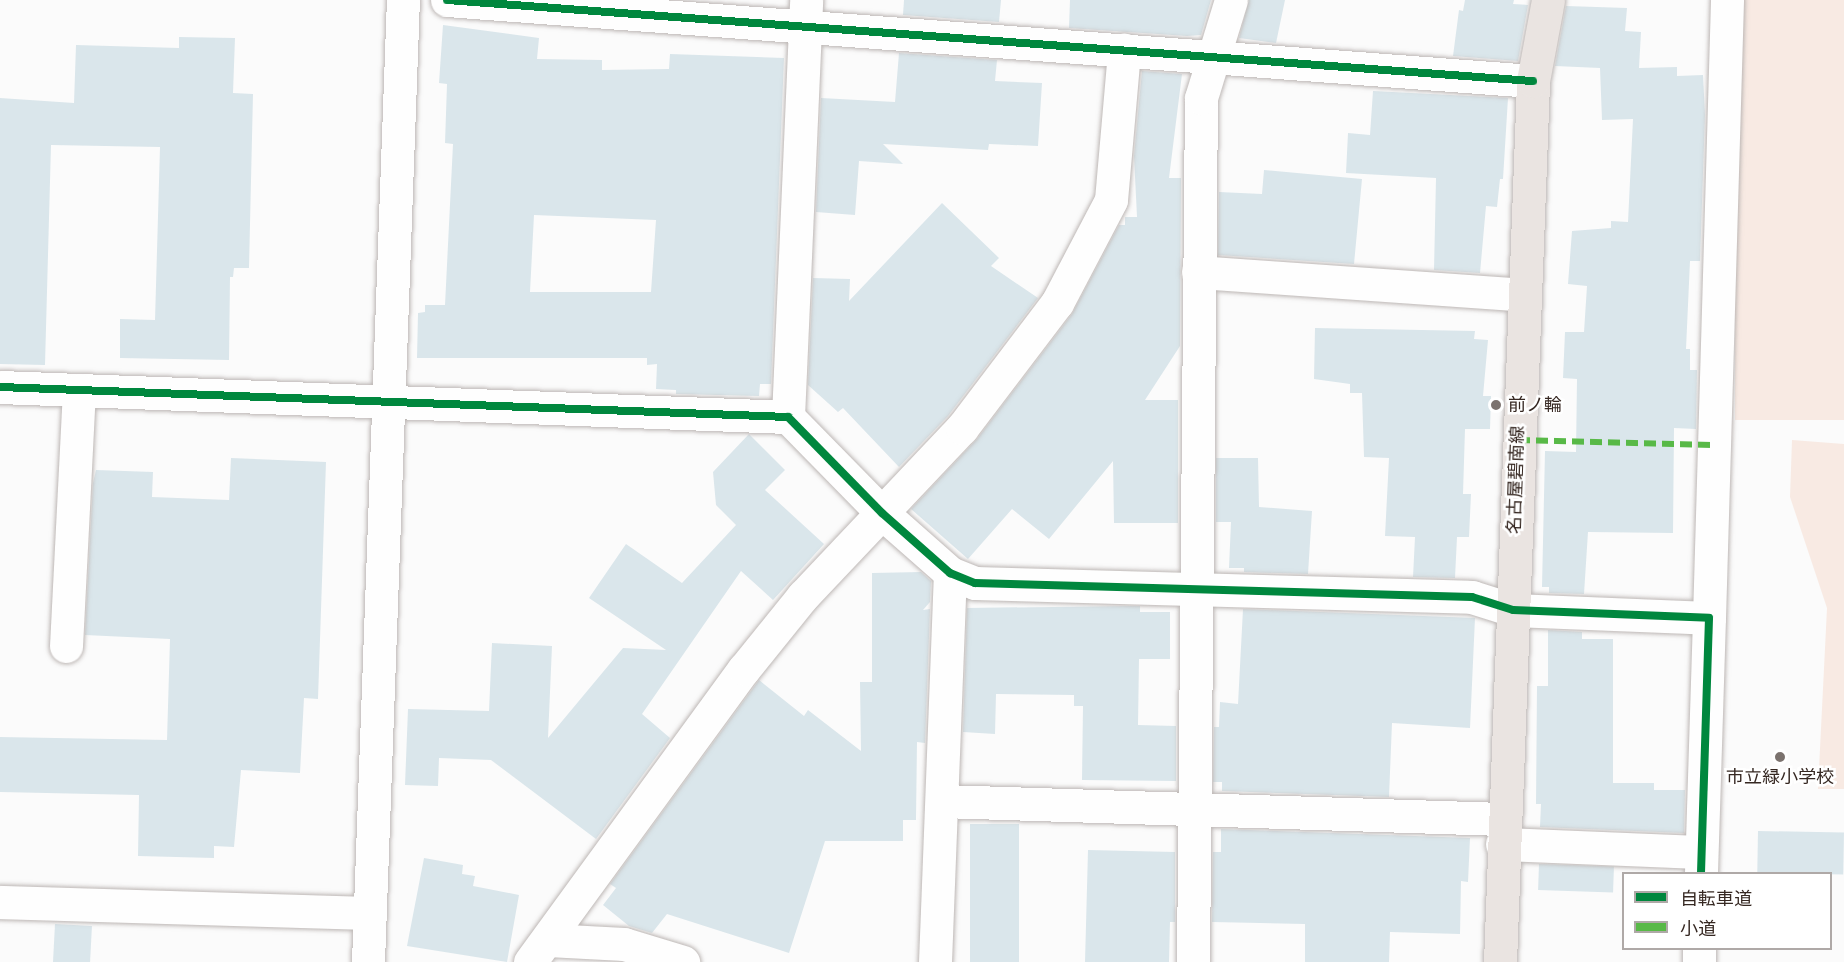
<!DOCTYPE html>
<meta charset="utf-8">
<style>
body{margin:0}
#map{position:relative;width:1844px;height:962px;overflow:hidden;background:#fbfbfb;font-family:Roboto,"Noto Sans JP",sans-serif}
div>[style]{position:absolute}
.green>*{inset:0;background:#f8eae3;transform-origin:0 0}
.building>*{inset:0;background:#dae6eb;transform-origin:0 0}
.roads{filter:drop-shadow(0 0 2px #bdb7b5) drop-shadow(0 0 2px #bdb7b5)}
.minor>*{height:33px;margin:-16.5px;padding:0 16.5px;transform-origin:16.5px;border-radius:16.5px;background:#fefefe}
.major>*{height:33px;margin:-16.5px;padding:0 16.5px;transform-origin:16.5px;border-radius:16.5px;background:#eae4e1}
.quiet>*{height:6px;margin-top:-3px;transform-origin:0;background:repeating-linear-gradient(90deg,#58b947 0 12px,transparent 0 18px)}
.cycleway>*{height:8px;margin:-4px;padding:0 4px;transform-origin:4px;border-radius:4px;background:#00873e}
.dots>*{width:16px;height:16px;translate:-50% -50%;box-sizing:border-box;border:3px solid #fff;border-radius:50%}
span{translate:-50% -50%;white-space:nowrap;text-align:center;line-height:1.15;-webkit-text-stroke:5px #fff;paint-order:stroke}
.poi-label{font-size:18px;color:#362822}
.left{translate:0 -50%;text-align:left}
.street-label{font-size:18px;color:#362822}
.legend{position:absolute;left:1622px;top:872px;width:210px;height:78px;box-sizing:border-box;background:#fff;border:2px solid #afa9a7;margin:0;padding:8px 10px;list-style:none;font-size:18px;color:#362822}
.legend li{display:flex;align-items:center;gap:12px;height:30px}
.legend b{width:30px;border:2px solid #afa9a7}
</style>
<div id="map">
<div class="green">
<i style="left:1735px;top:0;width:109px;height:420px"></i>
<i style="clip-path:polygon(1792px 440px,1844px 444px,1844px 789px,1818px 789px,1827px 608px,1790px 497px)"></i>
</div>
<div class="building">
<i style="clip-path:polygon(904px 0,1001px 0,999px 22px,903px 15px)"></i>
<i style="clip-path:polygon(1070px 0,1211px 0,1201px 35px,1187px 36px,1069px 28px)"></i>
<i style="clip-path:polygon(1249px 0,1285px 0,1276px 43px,1239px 38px)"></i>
<i style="clip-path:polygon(1465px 0,1514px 0,1513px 4px,1528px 5px,1518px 61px,1453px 56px,1459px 10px,1463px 11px)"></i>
<i style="clip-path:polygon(1566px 6px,1627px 8px,1625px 31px,1641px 32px,1639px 68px,1677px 67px,1677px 76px,1703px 75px,1705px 115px,1700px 261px,1690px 261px,1686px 349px,1690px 349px,1690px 370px,1697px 370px,1696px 429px,1674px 428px,1673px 533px,1588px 532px,1584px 594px,1549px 593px,1549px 587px,1542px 587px,1545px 451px,1576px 452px,1577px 379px,1563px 378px,1565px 332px,1584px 332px,1587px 286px,1568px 284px,1572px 231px,1611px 228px,1611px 221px,1628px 222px,1633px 119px,1602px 120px,1600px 68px,1555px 66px)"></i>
<i style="clip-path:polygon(evenodd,443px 25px,539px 38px,537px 59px,602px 60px,602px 70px,669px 69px,670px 54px,784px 58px,771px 384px,760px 384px,759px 396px,676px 394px,676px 390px,656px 389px,657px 364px,647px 365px,647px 358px,417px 358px,418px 313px,425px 312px,425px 305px,445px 305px,453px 144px,445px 143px,447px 84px,439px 83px,443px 25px,534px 215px,656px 220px,651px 292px,530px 292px,534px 215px)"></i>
<i style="clip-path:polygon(179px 37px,235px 38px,233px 93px,253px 94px,249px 268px,234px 268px,233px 277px,230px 277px,229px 360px,120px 358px,120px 319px,155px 320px,160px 147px,51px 145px,45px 365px,0 364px,0 98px,74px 103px,76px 45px,179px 48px)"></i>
<i style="clip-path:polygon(899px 53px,997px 60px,995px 81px,1042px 83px,1038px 146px,989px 144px,988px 150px,883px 144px,903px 164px,859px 161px,855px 215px,816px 212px,821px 98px,895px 102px)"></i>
<i style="clip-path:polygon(1142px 71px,1182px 74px,1169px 178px,1181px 178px,1180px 346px,1145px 400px,1178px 400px,1178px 523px,1114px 523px,1113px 461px,1049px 539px,1012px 509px,968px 559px,911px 509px,977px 439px,1072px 314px,1119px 225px,1125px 225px,1125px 217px,1137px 217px,1134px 156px)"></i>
<i style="clip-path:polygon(1373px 91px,1508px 98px,1503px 179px,1500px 179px,1497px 207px,1486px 206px,1480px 273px,1434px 270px,1436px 178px,1346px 173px,1348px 133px,1370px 135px)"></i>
<i style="clip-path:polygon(1264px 170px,1362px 179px,1354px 264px,1218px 255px,1219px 192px,1262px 194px)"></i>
<i style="clip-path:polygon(942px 203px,999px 258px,991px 266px,1038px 298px,948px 416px,899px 467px,843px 408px,838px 412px,808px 385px,813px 278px,850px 279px,849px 301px)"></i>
<i style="clip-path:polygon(1315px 328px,1475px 331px,1474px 339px,1488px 340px,1483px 396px,1491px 396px,1490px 429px,1465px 429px,1463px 494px,1471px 494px,1469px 537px,1457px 537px,1455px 578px,1413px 577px,1415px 537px,1385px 536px,1389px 458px,1364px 457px,1362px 393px,1350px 393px,1350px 384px,1314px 379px)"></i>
<i style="clip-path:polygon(749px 434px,785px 470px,765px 490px,824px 544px,773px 600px,741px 571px,642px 714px,670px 738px,596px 839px,491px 760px,439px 758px,438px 786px,405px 785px,408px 709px,489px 711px,492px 643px,552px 646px,548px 738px,623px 648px,666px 650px,589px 598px,626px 544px,682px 583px,736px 525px,716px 505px,713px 472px)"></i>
<i style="clip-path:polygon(231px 458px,326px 462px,318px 699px,304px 698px,300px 773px,241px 770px,234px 847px,214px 846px,214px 858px,138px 856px,139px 795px,0 792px,0 737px,167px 740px,170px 639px,85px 635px,93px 483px,96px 470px,153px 472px,152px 497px,229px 500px)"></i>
<i style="clip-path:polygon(1216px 458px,1258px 458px,1259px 507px,1312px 511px,1308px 574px,1244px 572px,1244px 568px,1229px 568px,1231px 522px,1216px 522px)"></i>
<i style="clip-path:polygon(921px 572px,931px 581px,930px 602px,923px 610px,930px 609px,925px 743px,917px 742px,916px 820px,903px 820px,903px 841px,825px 841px,789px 953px,667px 914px,652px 933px,629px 926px,603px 905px,616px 888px,610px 884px,759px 680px,804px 716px,808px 710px,861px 751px,860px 682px,872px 682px,872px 573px)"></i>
<i style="clip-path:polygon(1130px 606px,1140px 606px,1140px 612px,1170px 612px,1170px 659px,1139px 659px,1138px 725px,1176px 726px,1176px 781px,1082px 780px,1083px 706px,1074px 706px,1074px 695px,996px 694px,995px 734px,963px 732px,967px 608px)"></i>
<i style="clip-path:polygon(1243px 609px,1475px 618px,1470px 728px,1392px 723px,1389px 797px,1222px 791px,1222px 782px,1213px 782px,1214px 727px,1219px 727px,1220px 702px,1238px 704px)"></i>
<i style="clip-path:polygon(1548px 630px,1582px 632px,1582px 639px,1613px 639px,1613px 783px,1654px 783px,1654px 790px,1685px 790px,1684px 833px,1540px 827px,1541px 804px,1536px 804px,1537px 686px,1548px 686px)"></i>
<i style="left:1019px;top:824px;width:138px;height:49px;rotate:90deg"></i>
<i style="clip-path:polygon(1221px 829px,1470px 838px,1468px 882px,1461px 881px,1460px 934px,1390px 932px,1389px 962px,1305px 962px,1305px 924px,1212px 922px,1213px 852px,1221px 852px)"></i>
<i style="left:1758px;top:831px;width:86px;height:42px;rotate:1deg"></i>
<i style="clip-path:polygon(1088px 850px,1175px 852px,1175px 922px,1170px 922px,1169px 962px,1085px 962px)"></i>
<i style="clip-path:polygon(424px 858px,463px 865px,462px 874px,475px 876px,473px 886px,519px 895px,507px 962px,407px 946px)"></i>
<i style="left:1539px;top:864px;width:75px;height:26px;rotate:2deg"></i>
<i style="left:55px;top:924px;width:37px;height:38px;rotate:3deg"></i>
</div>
<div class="roads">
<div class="minor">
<i style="left:447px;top:0;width:1089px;rotate:4.27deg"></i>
<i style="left:1198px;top:272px;width:326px;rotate:4deg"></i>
<i style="left:0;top:387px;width:789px;rotate:2.18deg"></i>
<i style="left:788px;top:417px;width:134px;rotate:45.6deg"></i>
<i style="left:882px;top:513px;width:91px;rotate:41.4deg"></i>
<i style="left:950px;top:573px;width:27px;rotate:22deg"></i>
<i style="left:975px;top:583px;width:497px;rotate:1.6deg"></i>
<i style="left:1472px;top:597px;width:43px;rotate:17.6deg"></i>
<i style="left:1513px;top:610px;width:196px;rotate:2.3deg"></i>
<i style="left:1709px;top:618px;width:256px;rotate:91.8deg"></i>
<i style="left:788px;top:417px;width:417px;rotate:-87.5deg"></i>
<i style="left:1709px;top:618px;width:618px;rotate:-88.33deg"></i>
<i style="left:66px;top:646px;width:256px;rotate:-87.1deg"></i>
<i style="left:942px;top:801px;width:561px;rotate:1.84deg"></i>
<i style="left:1502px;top:844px;width:199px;rotate:2.3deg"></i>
<i style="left:0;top:902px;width:369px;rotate:1.7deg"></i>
<i style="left:548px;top:940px;width:76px;rotate:3deg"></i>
<i style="left:624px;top:944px;width:62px;rotate:17deg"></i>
<i style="left:368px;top:962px;width:963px;rotate:-87.92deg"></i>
<i style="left:530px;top:962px;width:363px;rotate:-53.9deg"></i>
<i style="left:744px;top:669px;width:94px;rotate:-51.1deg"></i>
<i style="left:803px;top:596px;width:231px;rotate:-46.6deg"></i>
<i style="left:962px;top:428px;width:157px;rotate:-52.8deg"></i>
<i style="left:1057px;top:303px;width:116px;rotate:-62.3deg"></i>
<i style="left:1111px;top:200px;width:151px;rotate:-85deg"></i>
<i style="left:935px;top:962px;width:389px;rotate:-87.8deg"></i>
<i style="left:1193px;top:962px;width:864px;rotate:-89.47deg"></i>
<i style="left:1201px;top:98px;width:102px;rotate:-73deg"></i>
<i style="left:1699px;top:962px;width:14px;rotate:-90deg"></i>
</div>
<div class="major">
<i style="left:1500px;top:962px;width:882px;rotate:-87.85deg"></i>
<i style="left:1533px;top:81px;width:82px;rotate:-79.5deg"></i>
</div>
</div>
<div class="quiet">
<i style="left:1518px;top:440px;width:194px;rotate:1.5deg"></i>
</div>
<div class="cycleway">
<i style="left:447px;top:0;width:1089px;rotate:4.27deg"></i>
<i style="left:0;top:387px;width:789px;rotate:2.18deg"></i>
<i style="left:788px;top:417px;width:134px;rotate:45.6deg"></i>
<i style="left:882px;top:513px;width:91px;rotate:41.4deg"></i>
<i style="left:950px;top:573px;width:27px;rotate:22deg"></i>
<i style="left:975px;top:583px;width:497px;rotate:1.6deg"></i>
<i style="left:1472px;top:597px;width:43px;rotate:17.6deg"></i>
<i style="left:1513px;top:610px;width:196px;rotate:2.3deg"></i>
<i style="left:1709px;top:618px;width:256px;rotate:91.8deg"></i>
</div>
<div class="dots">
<i style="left:1496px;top:405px;background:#7b726e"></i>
<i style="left:1780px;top:757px;background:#7b726e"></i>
</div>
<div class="poi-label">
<span class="left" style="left:1508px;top:405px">前ノ輪</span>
<span style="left:1780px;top:777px">市立緑小学校</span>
</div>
<div class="street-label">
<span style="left:1516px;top:480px;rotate:-88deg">名古屋碧南線</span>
</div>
<ul class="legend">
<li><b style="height:8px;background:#00873e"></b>自転車道</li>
<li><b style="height:8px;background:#58b947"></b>小道</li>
</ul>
</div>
